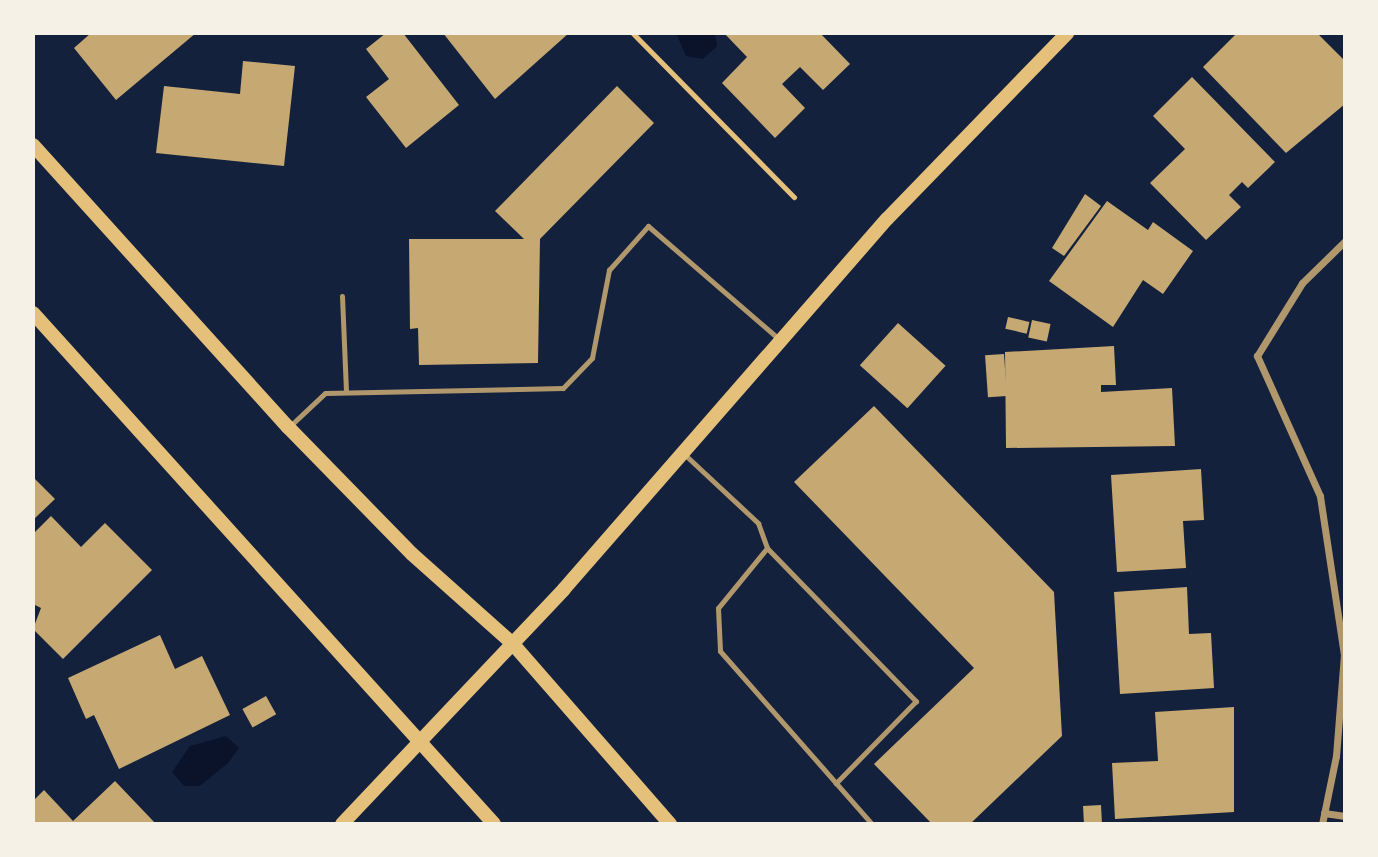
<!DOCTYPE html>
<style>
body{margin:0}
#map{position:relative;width:1378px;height:857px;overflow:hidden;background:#14213d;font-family:Montserrat,sans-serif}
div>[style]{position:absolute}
.water>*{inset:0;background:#0b132b}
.building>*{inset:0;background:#c6a872;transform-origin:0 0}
.path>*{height:4.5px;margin:-2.25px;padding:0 2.25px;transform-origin:2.25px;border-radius:2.25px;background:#e5c07b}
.service>*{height:5px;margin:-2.5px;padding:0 2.5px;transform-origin:2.5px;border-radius:2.5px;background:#b1986c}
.minor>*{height:7px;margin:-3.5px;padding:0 3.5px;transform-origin:3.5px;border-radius:3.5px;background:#b1986c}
.secondary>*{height:14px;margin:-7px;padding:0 7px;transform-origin:7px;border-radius:7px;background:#e5c07b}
span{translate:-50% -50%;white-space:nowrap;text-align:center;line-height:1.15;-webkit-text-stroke:6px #f6f1e7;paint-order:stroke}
.frame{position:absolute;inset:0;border:35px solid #f6f1e7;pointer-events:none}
</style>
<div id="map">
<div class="water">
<i style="clip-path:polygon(676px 33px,715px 33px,717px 46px,703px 59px,686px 56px)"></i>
<i style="clip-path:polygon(226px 736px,239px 748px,228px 763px,200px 786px,184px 786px,172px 772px,190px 746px)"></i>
</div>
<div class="building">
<i style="clip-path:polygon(91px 33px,196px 33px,116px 100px,74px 48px)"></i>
<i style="clip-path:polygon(386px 33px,403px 33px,459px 105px,406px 148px,366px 97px,389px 79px,366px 49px)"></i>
<i style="clip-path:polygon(443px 33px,569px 33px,495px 99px)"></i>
<i style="clip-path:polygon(724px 33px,820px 33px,850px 64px,823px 90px,800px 67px,782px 84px,805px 108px,775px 138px,722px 83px,747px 57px)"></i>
<i style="clip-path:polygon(1237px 33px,1317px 33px,1345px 61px,1345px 104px,1286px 153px,1203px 67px)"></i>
<i style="clip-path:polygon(243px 61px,295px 66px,284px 166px,156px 153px,164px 86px,240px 94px)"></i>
<i style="clip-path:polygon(1192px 77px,1275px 162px,1248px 188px,1242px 182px,1229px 195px,1241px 207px,1206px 240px,1150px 183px,1185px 149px,1153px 116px)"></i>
<i style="clip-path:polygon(617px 86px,654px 123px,540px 239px,538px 363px,419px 365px,418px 328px,410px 329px,409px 239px,524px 239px,495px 211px)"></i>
<i style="clip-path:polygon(1085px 194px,1101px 206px,1064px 256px,1052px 248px)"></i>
<i style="clip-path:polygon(1107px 201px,1148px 230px,1153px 222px,1193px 251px,1163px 294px,1143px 280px,1113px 327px,1049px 281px)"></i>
<i style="left:1008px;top:317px;width:22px;height:12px;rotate:13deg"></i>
<i style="left:1032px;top:320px;width:19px;height:18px;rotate:12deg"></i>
<i style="left:898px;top:323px;width:64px;height:57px;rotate:42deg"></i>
<i style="clip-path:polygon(1114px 346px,1116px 385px,1101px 385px,1101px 392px,1172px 388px,1175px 446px,1006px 448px,1005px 352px)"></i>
<i style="left:1004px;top:354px;width:42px;height:19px;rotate:86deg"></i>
<i style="clip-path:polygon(874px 406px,1054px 592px,1062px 736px,970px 824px,932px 824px,874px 764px,974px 668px,794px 482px)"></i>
<i style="clip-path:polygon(1201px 469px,1204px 520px,1183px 521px,1186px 568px,1117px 572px,1111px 475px)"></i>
<i style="clip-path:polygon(33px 477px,55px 499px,33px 520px)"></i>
<i style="clip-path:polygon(51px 516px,81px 547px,105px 523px,152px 570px,63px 659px,33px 629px,41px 608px,33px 604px,33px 534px)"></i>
<i style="clip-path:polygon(1187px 587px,1189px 634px,1211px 633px,1214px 688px,1120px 694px,1114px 592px)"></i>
<i style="clip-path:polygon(160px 635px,175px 669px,202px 656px,230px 715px,119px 769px,94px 715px,86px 719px,68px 678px)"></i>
<i style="left:266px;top:696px;width:21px;height:27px;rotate:61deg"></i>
<i style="clip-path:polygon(1234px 707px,1234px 812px,1115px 819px,1112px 763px,1158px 761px,1155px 712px)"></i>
<i style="clip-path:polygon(115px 781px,156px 824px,33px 824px,33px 801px,44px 790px,73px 821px)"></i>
<i style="left:1101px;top:805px;width:19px;height:18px;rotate:87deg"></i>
</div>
<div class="path">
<i style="left:633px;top:33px;width:230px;rotate:45.5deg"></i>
</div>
<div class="service">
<i style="left:342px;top:296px;width:94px;rotate:87.6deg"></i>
<i style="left:290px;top:426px;width:48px;rotate:-43.3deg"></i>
<i style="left:325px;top:393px;width:238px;rotate:-1.2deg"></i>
<i style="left:563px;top:388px;width:42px;rotate:-46deg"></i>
<i style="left:592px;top:358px;width:90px;rotate:-79.1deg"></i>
<i style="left:609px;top:270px;width:59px;rotate:-48.4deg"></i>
<i style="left:648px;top:226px;width:176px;rotate:40.8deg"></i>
<i style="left:683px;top:453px;width:103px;rotate:43deg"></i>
<i style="left:758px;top:523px;width:27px;rotate:70deg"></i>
<i style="left:767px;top:548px;width:77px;rotate:129.2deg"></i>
<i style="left:718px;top:608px;width:43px;rotate:87.3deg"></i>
<i style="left:720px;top:651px;width:230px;rotate:48.7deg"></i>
<i style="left:767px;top:548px;width:214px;rotate:45.8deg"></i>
<i style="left:916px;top:701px;width:115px;rotate:134.3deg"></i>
</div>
<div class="minor">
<i style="left:1324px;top:813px;width:21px;rotate:8deg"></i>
<i style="left:1322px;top:824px;width:69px;rotate:-78.4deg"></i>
<i style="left:1336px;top:756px;width:101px;rotate:-85.5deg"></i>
<i style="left:1344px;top:655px;width:161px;rotate:-98.6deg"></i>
<i style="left:1320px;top:496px;width:154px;rotate:-114.2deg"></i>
<i style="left:1257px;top:356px;width:86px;rotate:-58.3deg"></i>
<i style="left:1302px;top:283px;width:60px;rotate:-44.3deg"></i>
</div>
<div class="secondary">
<i style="left:33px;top:145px;width:380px;rotate:47.9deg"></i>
<i style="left:288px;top:427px;width:177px;rotate:45.7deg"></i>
<i style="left:412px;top:554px;width:135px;rotate:41.7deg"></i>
<i style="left:513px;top:644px;width:239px;rotate:48.9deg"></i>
<i style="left:33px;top:313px;width:688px;rotate:47.94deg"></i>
<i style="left:342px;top:824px;width:323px;rotate:-46.6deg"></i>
<i style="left:564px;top:589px;width:491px;rotate:-48.9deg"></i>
<i style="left:887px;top:219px;width:259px;rotate:-45.9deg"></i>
</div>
<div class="frame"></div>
</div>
